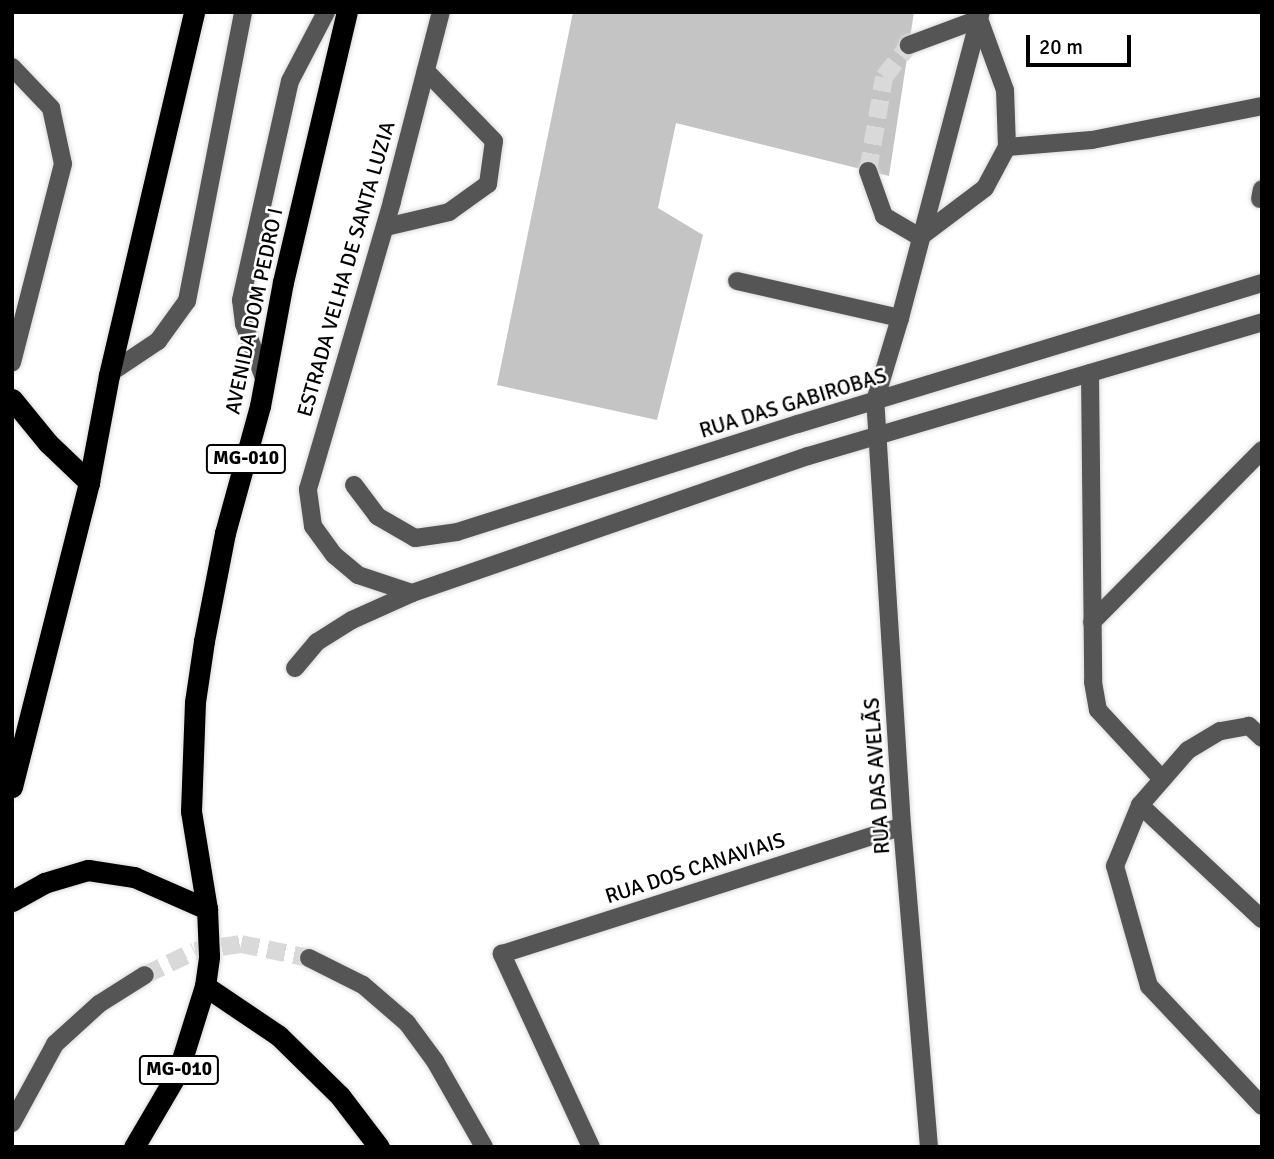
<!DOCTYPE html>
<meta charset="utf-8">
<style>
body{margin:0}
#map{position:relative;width:1274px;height:1159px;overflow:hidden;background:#fff;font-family:Signika,sans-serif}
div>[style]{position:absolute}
.building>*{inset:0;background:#c4c4c4}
.minor-tunnel>*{height:18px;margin-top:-9px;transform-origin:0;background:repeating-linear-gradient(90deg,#d9d9d9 0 18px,transparent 0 27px)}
.roads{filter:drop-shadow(0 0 2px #dbdbdb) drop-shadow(0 0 2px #dbdbdb)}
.minor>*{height:18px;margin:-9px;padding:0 9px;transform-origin:9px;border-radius:9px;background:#555}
.highway>*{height:21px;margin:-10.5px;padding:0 10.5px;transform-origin:10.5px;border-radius:10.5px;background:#000}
span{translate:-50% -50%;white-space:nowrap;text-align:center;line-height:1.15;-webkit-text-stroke:5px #fff;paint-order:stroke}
.shield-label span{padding:2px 5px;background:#fff;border:2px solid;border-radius:5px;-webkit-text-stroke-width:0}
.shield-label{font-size:19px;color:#000;font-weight:700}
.street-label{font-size:21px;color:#000}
.frame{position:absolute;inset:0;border:14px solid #000;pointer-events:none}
.scale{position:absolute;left:1026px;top:35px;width:105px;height:32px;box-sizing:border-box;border:4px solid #000;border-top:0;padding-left:9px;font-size:21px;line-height:24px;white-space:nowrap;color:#000;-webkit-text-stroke:5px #fff;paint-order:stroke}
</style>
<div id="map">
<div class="building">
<i style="clip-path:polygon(573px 12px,914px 12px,889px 176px,676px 123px,658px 208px,703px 235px,657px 420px,497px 385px)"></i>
</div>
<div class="minor-tunnel">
<i style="left:868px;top:171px;width:95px;rotate:-80.3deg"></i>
<i style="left:884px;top:77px;width:41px;rotate:-52deg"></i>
<i style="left:145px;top:975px;width:55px;rotate:-25.6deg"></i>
<i style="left:195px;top:951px;width:47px;rotate:-8.7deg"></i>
<i style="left:241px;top:944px;width:69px;rotate:11.6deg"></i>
</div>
<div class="roads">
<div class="minor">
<i style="left:12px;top:67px;width:57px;rotate:46.4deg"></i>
<i style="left:51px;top:108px;width:57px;rotate:77.9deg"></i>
<i style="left:63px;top:164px;width:205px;rotate:104.4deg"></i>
<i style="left:1007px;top:147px;width:85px;rotate:-4.7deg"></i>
<i style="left:1092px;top:140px;width:173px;rotate:-11.3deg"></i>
<i style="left:868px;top:171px;width:48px;rotate:70.4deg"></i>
<i style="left:884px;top:216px;width:42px;rotate:30.3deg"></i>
<i style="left:920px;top:237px;width:81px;rotate:-37deg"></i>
<i style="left:985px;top:188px;width:47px;rotate:-61.8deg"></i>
<i style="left:1007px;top:147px;width:57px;rotate:-92deg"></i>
<i style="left:1005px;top:90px;width:76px;rotate:-110.1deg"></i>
<i style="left:979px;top:19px;width:75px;rotate:159.6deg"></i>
<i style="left:1260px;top:199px;width:10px;rotate:-79deg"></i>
<i style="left:390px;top:226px;width:61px;rotate:-13.3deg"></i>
<i style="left:449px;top:212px;width:48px;rotate:-35.7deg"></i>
<i style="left:488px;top:184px;width:43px;rotate:-82.1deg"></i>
<i style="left:494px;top:141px;width:98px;rotate:-134.2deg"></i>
<i style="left:737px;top:281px;width:167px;rotate:12.8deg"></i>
<i style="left:110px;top:373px;width:58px;rotate:-33.7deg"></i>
<i style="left:158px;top:341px;width:49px;rotate:-54.1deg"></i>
<i style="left:187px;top:301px;width:294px;rotate:-79deg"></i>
<i style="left:1090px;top:373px;width:309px;rotate:89.4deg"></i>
<i style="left:1093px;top:682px;width:28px;rotate:80deg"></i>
<i style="left:1098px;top:710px;width:94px;rotate:47.2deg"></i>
<i style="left:265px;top:381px;width:61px;rotate:-110.2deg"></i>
<i style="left:244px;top:324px;width:24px;rotate:-97deg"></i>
<i style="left:241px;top:300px;width:224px;rotate:-77.4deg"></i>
<i style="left:290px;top:81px;width:78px;rotate:-62.4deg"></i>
<i style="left:354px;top:485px;width:39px;rotate:53deg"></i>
<i style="left:377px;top:516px;width:44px;rotate:30.1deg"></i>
<i style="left:415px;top:538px;width:42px;rotate:-8.1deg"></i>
<i style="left:457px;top:532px;width:358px;rotate:-17.6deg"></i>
<i style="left:798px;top:424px;width:485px;rotate:-16.9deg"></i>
<i style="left:412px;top:593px;width:57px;rotate:-161.6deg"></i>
<i style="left:358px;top:575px;width:31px;rotate:-140deg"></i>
<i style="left:334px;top:555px;width:36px;rotate:-126deg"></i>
<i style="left:313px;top:526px;width:37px;rotate:-98deg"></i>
<i style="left:308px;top:489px;width:300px;rotate:-73.7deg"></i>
<i style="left:392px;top:201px;width:195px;rotate:-75.5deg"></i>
<i style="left:1092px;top:622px;width:242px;rotate:-45.3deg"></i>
<i style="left:295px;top:668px;width:34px;rotate:-50deg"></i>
<i style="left:317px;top:642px;width:41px;rotate:-32.2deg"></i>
<i style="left:352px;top:620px;width:66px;rotate:-24.2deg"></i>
<i style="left:412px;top:593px;width:419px;rotate:-19.1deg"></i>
<i style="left:808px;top:456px;width:473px;rotate:-16.4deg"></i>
<i style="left:1262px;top:738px;width:18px;rotate:-137deg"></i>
<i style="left:1249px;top:726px;width:29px;rotate:170deg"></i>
<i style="left:1220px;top:731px;width:37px;rotate:149deg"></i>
<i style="left:1188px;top:750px;width:73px;rotate:131.1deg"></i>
<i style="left:1140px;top:805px;width:66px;rotate:112.3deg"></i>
<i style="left:1115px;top:866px;width:125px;rotate:74.2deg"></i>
<i style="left:1149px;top:986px;width:165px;rotate:46.7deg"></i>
<i style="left:1140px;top:805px;width:167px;rotate:43.1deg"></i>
<i style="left:309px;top:958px;width:60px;rotate:26.6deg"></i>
<i style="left:363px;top:985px;width:58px;rotate:40.8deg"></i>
<i style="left:407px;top:1023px;width:47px;rotate:53.6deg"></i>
<i style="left:435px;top:1061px;width:99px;rotate:60.3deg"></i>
<i style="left:12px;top:1123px;width:90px;rotate:-61.4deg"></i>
<i style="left:55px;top:1044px;width:59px;rotate:-42.3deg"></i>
<i style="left:99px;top:1004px;width:54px;rotate:-32.2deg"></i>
<i style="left:591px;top:1147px;width:213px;rotate:-114.8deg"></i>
<i style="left:502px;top:954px;width:420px;rotate:-17.7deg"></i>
<i style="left:929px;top:1147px;width:322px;rotate:-94.8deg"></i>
<i style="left:902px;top:826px;width:426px;rotate:-93.6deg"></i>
<i style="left:875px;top:401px;width:87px;rotate:-73.2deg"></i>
<i style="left:900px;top:318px;width:317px;rotate:-75.2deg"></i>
</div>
<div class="highway">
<i style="left:12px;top:399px;width:57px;rotate:50.7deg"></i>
<i style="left:48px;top:443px;width:57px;rotate:43.6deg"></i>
<i style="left:12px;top:787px;width:315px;rotate:-75.8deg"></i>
<i style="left:89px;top:482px;width:109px;rotate:-79.4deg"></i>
<i style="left:109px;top:375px;width:373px;rotate:-76.8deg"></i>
<i style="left:12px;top:901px;width:37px;rotate:-29deg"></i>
<i style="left:44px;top:883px;width:46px;rotate:-16.5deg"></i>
<i style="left:88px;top:870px;width:47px;rotate:8.7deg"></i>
<i style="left:134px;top:877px;width:80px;rotate:23.7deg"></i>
<i style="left:205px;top:986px;width:89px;rotate:34deg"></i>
<i style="left:279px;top:1036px;width:86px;rotate:44.5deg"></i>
<i style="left:340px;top:1096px;width:64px;rotate:52.6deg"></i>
<i style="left:134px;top:1147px;width:87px;rotate:-59.6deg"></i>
<i style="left:178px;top:1072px;width:90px;rotate:-72.6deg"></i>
<i style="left:205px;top:986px;width:30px;rotate:-82deg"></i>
<i style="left:209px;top:956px;width:47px;rotate:-92.4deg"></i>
<i style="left:207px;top:909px;width:99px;rotate:-99.3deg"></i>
<i style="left:191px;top:811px;width:109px;rotate:-87.9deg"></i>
<i style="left:195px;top:702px;width:62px;rotate:-81.6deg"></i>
<i style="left:204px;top:641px;width:110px;rotate:-79deg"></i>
<i style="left:225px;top:533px;width:132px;rotate:-74.6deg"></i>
<i style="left:260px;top:406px;width:126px;rotate:-79.5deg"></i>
<i style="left:283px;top:282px;width:277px;rotate:-76.7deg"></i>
</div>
</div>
<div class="shield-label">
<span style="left:246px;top:459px">MG-010</span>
<span style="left:179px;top:1070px">MG-010</span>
</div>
<div class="street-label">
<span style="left:346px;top:269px;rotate:-74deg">ESTRADA VELHA DE SANTA LUZIA</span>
<span style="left:254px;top:311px;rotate:-78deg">AVENIDA DOM PEDRO I</span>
<span style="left:793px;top:403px;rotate:-17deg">RUA DAS GABIROBAS</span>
<span style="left:877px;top:776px;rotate:-94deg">RUA DAS AVELÃS</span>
<span style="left:695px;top:868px;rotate:-18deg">RUA DOS CANAVIAIS</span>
</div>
<div class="frame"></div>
<div class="scale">20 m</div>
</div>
